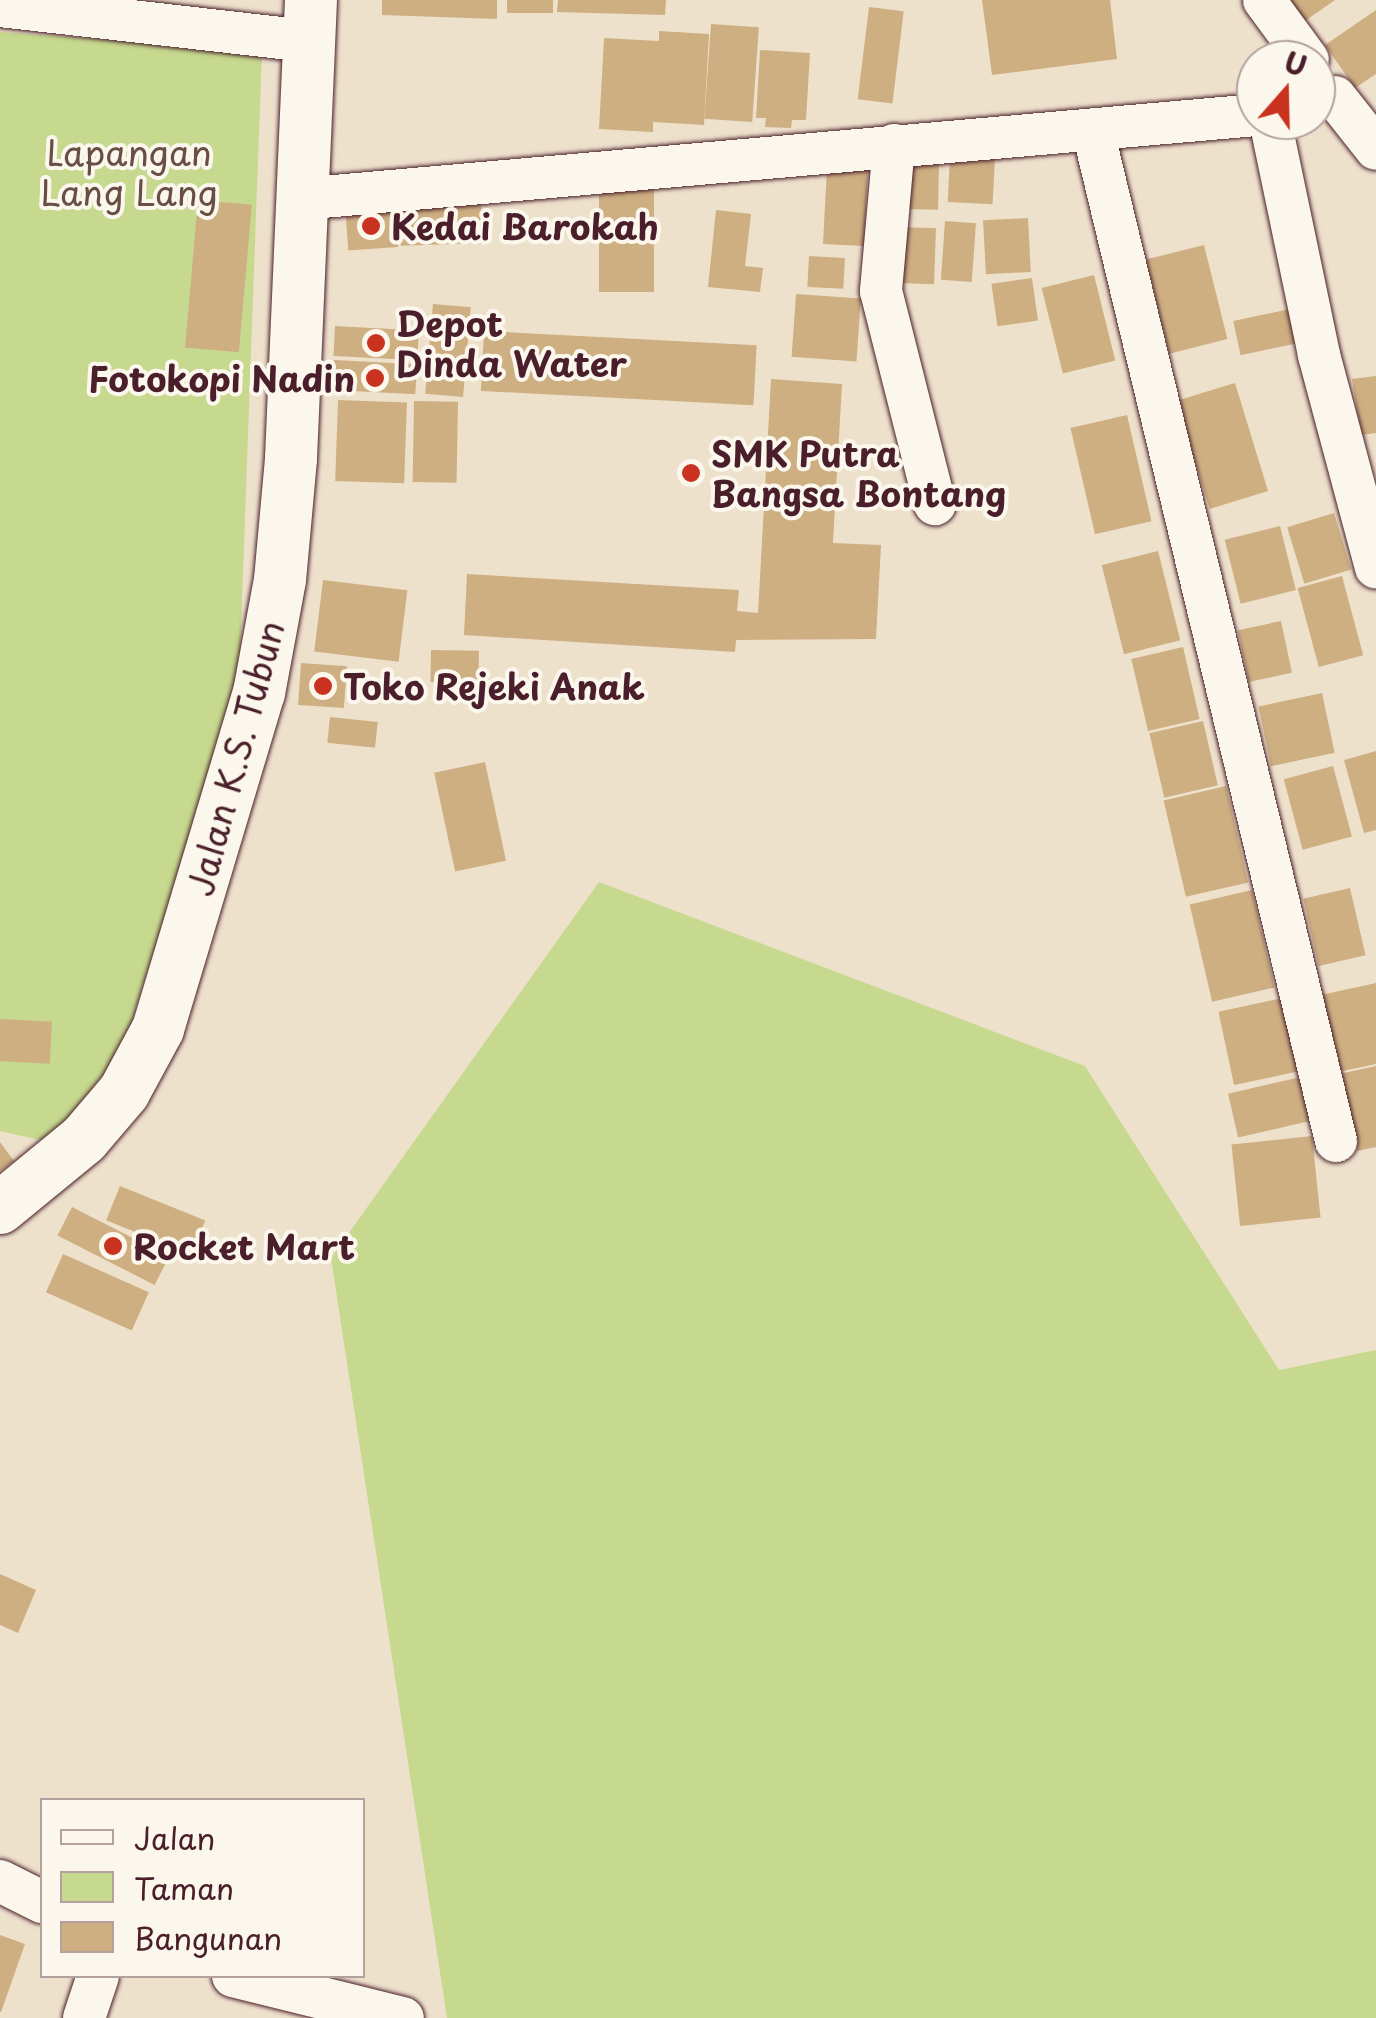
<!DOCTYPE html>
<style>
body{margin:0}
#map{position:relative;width:1376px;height:2018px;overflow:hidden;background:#eee1cc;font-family:"Playpen Sans",sans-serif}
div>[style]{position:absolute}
.green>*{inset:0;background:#c6d98e}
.building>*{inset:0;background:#ceaf82;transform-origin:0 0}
.roads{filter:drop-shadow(0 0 2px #4a1f2b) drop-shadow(0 0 2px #4a1f2b)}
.minor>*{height:42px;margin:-21px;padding:0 21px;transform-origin:21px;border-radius:21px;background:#fbf7ec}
.tertiary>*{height:52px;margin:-26px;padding:0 26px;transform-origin:26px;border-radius:26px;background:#fbf7ec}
.dots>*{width:28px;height:28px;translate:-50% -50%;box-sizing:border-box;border:5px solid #fbf7ec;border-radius:50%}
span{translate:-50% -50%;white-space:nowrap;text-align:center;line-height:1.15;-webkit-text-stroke:8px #fbf7ec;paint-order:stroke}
.park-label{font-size:35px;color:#694e44}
.poi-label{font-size:35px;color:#4a1f2b;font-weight:700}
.left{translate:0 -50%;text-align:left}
.right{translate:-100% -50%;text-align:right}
.street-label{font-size:35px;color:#4a1f2b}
.legend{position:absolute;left:40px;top:1798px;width:325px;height:180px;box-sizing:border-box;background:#fbf7ec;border:2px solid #b4a19f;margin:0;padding:12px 18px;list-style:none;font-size:30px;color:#4a1f2b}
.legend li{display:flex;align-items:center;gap:20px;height:50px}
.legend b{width:50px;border:2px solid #b4a19f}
.north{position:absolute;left:1236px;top:40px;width:100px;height:100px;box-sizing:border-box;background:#fbf7ec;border:2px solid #b4a19f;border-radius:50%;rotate:20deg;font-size:28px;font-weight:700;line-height:40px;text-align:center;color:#4a1f2b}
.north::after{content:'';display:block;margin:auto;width:35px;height:45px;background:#c8321e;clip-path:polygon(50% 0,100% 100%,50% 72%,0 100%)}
</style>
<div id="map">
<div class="green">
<i style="clip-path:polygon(0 32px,262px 51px,239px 682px,125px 1043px,102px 1094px,44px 1141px,0 1131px)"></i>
<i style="clip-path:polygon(599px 882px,1085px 1066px,1279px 1370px,1376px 1350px,1376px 2018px,447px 2018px,331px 1258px)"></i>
</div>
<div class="building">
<i style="clip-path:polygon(382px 0,497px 0,497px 19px,382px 15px)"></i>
<i style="left:507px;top:0;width:46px;height:13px"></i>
<i style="clip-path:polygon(558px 0,666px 0,665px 15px,557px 12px)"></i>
<i style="clip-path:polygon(982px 0,1110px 0,1117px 59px,992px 75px)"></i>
<i style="clip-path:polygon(1290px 0,1335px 0,1305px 21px)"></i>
<i style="left:869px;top:7px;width:35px;height:93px;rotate:7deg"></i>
<i style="clip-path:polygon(1376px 10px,1376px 74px,1355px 88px,1325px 45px)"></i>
<i style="left:711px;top:24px;width:48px;height:95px;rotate:4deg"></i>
<i style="clip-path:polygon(659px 31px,709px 34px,704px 125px,653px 122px,653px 132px,599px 129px,604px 38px,659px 41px)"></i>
<i style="clip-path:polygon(760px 50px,810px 53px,806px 120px,792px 120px,791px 128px,765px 127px,766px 118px,756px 118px)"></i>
<i style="left:950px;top:157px;width:45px;height:45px;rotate:3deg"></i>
<i style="left:898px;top:159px;width:41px;height:50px;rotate:1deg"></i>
<i style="left:827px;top:167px;width:41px;height:77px;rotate:3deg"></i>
<i style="left:599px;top:183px;width:55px;height:109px"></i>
<i style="left:481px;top:195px;width:48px;height:82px;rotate:88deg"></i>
<i style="left:198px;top:200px;width:54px;height:148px;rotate:5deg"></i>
<i style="left:395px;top:202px;width:45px;height:50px;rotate:86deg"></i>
<i style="clip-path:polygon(716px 210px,751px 214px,745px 266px,763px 268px,760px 292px,708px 287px)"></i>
<i style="left:1028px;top:218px;width:54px;height:45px;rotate:87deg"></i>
<i style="left:945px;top:221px;width:31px;height:59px;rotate:4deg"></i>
<i style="left:900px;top:227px;width:36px;height:56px;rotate:2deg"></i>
<i style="left:1204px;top:245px;width:97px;height:60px;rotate:76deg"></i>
<i style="left:809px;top:256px;width:36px;height:31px;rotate:3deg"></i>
<i style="left:1094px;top:275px;width:88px;height:54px;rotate:76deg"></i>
<i style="left:1032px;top:278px;width:43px;height:41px;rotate:82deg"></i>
<i style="left:796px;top:294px;width:65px;height:63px;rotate:4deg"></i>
<i style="left:433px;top:304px;width:38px;height:90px;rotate:5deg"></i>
<i style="left:1290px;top:309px;width:35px;height:58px;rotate:78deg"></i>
<i style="left:335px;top:326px;width:84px;height:30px;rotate:3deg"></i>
<i style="left:484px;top:331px;width:273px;height:60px;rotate:3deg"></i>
<i style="left:334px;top:360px;width:83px;height:30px;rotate:3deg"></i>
<i style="clip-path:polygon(1376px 376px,1376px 433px,1361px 435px,1352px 379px)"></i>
<i style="clip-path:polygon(771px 379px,842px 384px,833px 543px,881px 545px,876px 639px,736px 640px,735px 652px,464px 635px,467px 574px,739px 590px,737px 611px,758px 613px)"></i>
<i style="left:1235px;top:383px;width:113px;height:61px;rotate:73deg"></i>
<i style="left:338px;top:400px;width:69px;height:81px;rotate:2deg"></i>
<i style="left:414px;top:401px;width:44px;height:81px;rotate:1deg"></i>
<i style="left:1127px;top:415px;width:109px;height:58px;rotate:77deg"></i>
<i style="left:1334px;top:513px;width:59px;height:49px;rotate:73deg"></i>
<i style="left:1280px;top:526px;width:66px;height:57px;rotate:76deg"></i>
<i style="left:1158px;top:551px;width:92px;height:58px;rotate:76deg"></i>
<i style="left:1342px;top:576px;width:82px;height:46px;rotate:75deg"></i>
<i style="left:323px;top:580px;width:85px;height:72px;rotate:7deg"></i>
<i style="left:1281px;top:621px;width:53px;height:44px;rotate:78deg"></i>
<i style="left:1183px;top:647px;width:74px;height:53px;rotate:77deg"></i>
<i style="left:431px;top:650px;width:48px;height:32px;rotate:1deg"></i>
<i style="left:301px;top:663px;width:46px;height:42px;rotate:4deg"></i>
<i style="left:1322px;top:693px;width:61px;height:65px;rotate:78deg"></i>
<i style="left:330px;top:717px;width:48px;height:26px;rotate:6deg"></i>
<i style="left:1203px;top:721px;width:66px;height:55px;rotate:77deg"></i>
<i style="clip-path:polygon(1376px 751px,1376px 830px,1364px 833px,1344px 760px)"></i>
<i style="left:485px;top:762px;width:101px;height:52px;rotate:78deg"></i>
<i style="left:1333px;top:766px;width:73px;height:51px;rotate:75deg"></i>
<i style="left:1226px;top:786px;width:99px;height:64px;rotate:77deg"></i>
<i style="left:1350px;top:888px;width:69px;height:48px;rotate:77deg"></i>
<i style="left:1252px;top:890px;width:100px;height:64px;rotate:77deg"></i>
<i style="clip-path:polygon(1376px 983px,1376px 1064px,1338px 1072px,1321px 995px)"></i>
<i style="left:1283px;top:998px;width:75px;height:66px;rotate:78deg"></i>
<i style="left:0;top:1019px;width:52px;height:42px;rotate:3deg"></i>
<i style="clip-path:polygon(1376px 1066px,1376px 1147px,1357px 1151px,1339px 1074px)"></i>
<i style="left:1305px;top:1076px;width:45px;height:79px;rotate:77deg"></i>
<i style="left:1312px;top:1136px;width:82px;height:81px;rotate:84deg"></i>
<i style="clip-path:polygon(0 1142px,14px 1161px,0 1171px)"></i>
<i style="left:120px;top:1186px;width:92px;height:37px;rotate:22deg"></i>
<i style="left:72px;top:1207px;width:109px;height:32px;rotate:27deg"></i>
<i style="left:63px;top:1254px;width:94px;height:42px;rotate:24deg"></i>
<i style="clip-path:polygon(0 1574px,36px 1590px,18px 1633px,0 1625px)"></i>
<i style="clip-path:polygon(0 1935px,25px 1944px,1px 2012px,0 2012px)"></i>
</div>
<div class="roads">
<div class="minor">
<i style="left:1264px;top:0;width:74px;rotate:53.7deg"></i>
<i style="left:0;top:6px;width:310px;rotate:6.5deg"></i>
<i style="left:1335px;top:97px;width:66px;rotate:51.7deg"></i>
<i style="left:1270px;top:120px;width:240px;rotate:78.2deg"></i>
<i style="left:1319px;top:355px;width:220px;rotate:75deg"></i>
<i style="left:1093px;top:131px;width:1039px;rotate:76.47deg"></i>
<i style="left:894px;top:145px;width:147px;rotate:95.1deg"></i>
<i style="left:881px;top:291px;width:220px;rotate:75.8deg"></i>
<i style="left:300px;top:199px;width:960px;rotate:-5.02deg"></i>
<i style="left:0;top:1881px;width:47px;rotate:26.6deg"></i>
<i style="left:233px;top:1976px;width:175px;rotate:13.9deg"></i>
<i style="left:84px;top:2018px;width:44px;rotate:-71.6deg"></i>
</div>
<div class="tertiary">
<i style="left:0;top:1208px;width:109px;rotate:-39.4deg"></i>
<i style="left:84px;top:1139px;width:62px;rotate:-49.6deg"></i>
<i style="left:124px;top:1092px;width:72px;rotate:-61.6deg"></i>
<i style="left:158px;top:1029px;width:351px;rotate:-73.3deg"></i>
<i style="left:259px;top:693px;width:115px;rotate:-79.5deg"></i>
<i style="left:280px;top:580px;width:122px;rotate:-84.8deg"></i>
<i style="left:291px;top:458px;width:458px;rotate:-87.5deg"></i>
</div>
</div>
<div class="dots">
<i style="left:371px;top:226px;background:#c8321e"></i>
<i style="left:376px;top:343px;background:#c8321e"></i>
<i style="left:375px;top:378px;background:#c8321e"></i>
<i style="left:691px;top:473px;background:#c8321e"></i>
<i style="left:323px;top:686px;background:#c8321e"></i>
<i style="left:113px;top:1246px;background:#c8321e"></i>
</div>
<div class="park-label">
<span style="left:129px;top:172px">Lapangan<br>Lang Lang</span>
</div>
<div class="poi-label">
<span class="left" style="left:391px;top:226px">Kedai Barokah</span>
<span class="left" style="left:396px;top:343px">Depot<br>Dinda Water</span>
<span class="right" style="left:355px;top:378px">Fotokopi Nadin</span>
<span class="left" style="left:711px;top:473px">SMK Putra<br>Bangsa Bontang</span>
<span class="left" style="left:343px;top:686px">Toko Rejeki Anak</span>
<span class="left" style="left:133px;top:1246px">Rocket Mart</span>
</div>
<div class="street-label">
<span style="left:235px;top:758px;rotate:-75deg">Jalan K.S. Tubun</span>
</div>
<ul class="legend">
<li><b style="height:12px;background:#fbf7ec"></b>Jalan</li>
<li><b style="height:28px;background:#c6d98e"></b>Taman</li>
<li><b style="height:28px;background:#ceaf82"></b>Bangunan</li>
</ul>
<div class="north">U</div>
</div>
